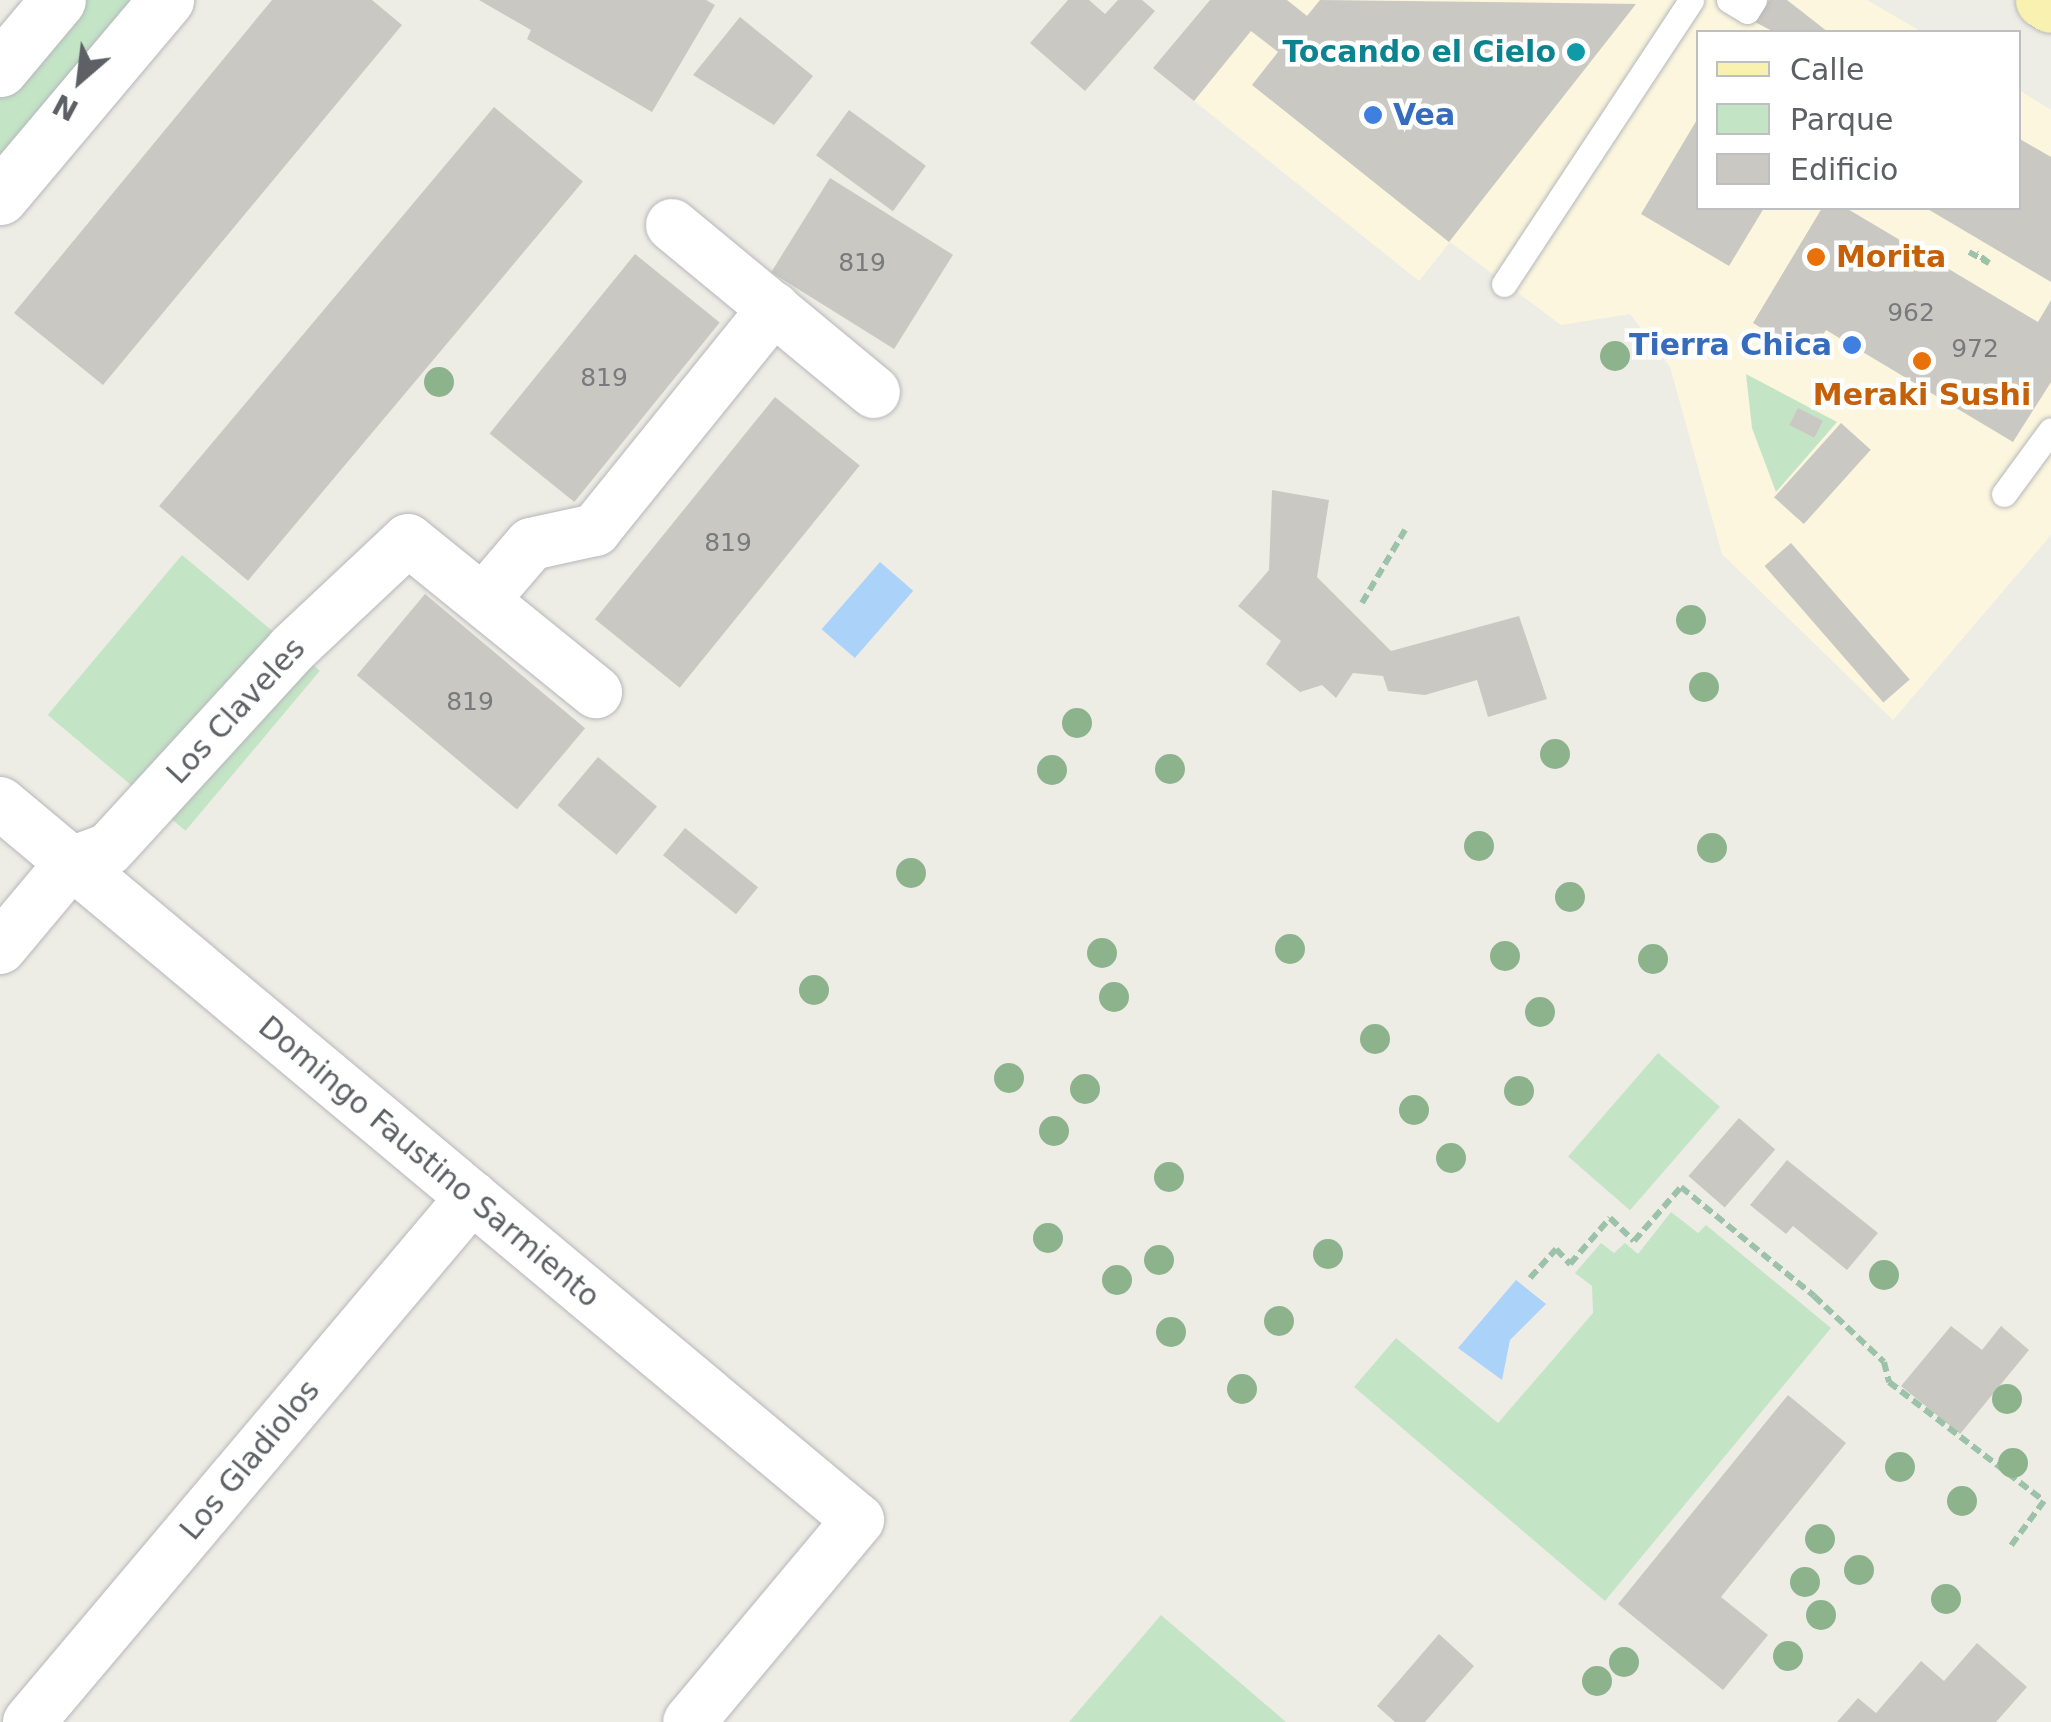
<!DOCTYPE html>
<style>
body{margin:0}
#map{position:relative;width:2051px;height:1722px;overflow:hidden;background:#eeede5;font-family:"DejaVu Sans",sans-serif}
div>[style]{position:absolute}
.commercial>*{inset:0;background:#fbf6dd}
.green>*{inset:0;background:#c4e4c6;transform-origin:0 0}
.water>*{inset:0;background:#abd2f9;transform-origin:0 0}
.building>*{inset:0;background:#cac8c2;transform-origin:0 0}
.path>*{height:6px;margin-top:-3px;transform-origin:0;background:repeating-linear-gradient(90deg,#9cc2a9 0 10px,transparent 0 15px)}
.roads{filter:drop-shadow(0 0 2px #b5b7bb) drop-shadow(0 0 2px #b5b7bb)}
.lane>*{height:25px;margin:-12.5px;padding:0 12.5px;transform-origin:12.5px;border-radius:12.5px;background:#fff}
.street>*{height:52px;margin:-26px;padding:0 26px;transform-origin:26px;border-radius:26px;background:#fff}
.secondary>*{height:55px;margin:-27.5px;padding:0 27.5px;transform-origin:27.5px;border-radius:27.5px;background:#fff}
.primary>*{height:55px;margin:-27.5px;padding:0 27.5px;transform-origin:27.5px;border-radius:27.5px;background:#f9f1af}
.trees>*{width:30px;height:30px;margin:-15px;border-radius:50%;background:#8cb38c}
.dots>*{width:28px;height:28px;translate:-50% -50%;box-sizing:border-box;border:5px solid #fff;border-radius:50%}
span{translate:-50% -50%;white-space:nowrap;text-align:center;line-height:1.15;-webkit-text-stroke:9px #fff;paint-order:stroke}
.number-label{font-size:25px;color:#787a7c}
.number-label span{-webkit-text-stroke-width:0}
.culture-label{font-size:30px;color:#0d838f;font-weight:700}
.right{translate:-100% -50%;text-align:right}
.shop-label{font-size:30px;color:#366cbe;font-weight:700}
.left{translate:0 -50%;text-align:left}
.food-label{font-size:30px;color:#c56008;font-weight:700}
.street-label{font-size:30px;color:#5d6064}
.legend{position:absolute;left:1696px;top:30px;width:325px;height:180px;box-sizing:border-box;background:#fff;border:2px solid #bebfc1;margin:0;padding:12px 18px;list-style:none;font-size:30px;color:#5d6064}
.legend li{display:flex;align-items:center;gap:20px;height:50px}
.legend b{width:50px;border:2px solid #bebfc1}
.north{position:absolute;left:30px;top:30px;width:100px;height:100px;-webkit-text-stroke:8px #fff;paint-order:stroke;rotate:208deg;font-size:28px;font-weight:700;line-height:40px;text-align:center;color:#5d6064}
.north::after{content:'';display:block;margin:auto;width:35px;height:45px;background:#5d6064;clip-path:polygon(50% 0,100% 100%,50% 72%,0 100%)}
</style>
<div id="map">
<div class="commercial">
<i style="clip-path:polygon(1210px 0,1867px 0,1922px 32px,1698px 32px,1698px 208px,2018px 208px,2019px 90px,2051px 110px,2051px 535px,1893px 720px,1722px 554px,1670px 367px,1630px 314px,1561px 325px,1450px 242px,1419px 281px,1153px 68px)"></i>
</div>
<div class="green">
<i style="clip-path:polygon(83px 0,148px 0,0 176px,0 98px)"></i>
<i style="clip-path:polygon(1746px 374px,1837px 422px,1776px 492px,1752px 428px)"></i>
<i style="left:182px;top:555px;width:180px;height:209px;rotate:40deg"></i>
<i style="left:1658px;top:1053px;width:82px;height:137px;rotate:41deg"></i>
<i style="clip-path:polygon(1671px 1212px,1698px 1233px,1706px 1225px,1831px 1328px,1605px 1601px,1354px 1387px,1396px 1338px,1498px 1423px,1593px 1313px,1592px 1286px,1575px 1273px,1601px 1243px,1614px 1253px,1625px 1243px,1638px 1254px)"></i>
<i style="clip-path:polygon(1161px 1615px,1286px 1722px,1069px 1722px)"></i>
</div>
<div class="water">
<i style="left:880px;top:562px;width:44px;height:89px;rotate:41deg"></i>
<i style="clip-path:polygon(1516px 1280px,1546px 1304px,1510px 1340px,1502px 1380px,1458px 1348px)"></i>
</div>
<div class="building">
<i style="clip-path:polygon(272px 0,372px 0,402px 25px,103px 385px,14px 313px)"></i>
<i style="clip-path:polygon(479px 0,706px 0,715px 5px,652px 112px,527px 39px,531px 30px)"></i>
<i style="clip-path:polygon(1068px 0,1089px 0,1105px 14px,1118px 0,1142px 0,1155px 11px,1085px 91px,1030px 43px)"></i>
<i style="clip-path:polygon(1210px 0,1287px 0,1307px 16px,1320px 0,1636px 4px,1449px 242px,1252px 85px,1278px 52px,1251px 31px,1194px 101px,1153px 68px)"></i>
<i style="clip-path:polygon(1769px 0,1787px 0,1828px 32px,1774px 32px,1755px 22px)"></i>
<i style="clip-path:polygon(740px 17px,813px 76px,774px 125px,693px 75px)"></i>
<i style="left:494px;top:107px;width:116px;height:521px;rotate:40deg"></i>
<i style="left:849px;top:110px;width:95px;height:56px;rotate:36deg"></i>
<i style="clip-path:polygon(1698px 118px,1698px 208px,1764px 208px,1729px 266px,1641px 214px)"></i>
<i style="clip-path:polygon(2018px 138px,2051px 157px,2051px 282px,1926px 208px,2018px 208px)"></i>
<i style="left:830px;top:178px;width:145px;height:111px;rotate:32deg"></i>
<i style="clip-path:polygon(1822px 208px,1846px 208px,2038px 322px,2051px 300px,2051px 382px,2013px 442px,1826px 330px,1809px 357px,1753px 323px)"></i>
<i style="left:635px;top:254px;width:109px;height:231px;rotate:39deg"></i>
<i style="left:775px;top:397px;width:109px;height:286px;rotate:39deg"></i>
<i style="left:1798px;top:408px;width:28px;height:19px;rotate:27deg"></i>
<i style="left:1841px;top:423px;width:40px;height:100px;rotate:42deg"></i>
<i style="clip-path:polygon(1272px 490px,1329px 500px,1317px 577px,1391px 651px,1519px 616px,1547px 699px,1488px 717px,1477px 680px,1425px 695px,1388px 691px,1383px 676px,1353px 673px,1336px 698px,1322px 685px,1300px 692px,1266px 664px,1281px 641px,1238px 606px,1269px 570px)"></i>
<i style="left:1791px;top:543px;width:181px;height:35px;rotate:49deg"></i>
<i style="left:425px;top:594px;width:209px;height:106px;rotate:40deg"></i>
<i style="left:598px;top:757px;width:77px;height:63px;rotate:40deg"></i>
<i style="left:685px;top:828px;width:94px;height:35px;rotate:39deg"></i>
<i style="left:1739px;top:1118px;width:48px;height:77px;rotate:41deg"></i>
<i style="clip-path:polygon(1787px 1160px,1878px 1233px,1847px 1270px,1793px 1226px,1786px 1234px,1750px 1205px)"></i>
<i style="clip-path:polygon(1951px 1326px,1982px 1350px,2001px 1326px,2029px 1350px,1960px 1434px,1901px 1386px)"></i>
<i style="clip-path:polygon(1788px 1395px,1846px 1443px,1721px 1597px,1768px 1635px,1723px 1690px,1618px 1604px)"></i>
<i style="clip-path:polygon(1439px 1634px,1474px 1666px,1425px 1722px,1395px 1722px,1377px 1706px)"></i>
<i style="clip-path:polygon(1977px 1643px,2027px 1687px,1996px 1722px,1837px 1722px,1858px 1698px,1876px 1713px,1921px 1661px,1944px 1681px)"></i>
</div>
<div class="path">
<i style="left:1969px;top:252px;width:23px;rotate:29deg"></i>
<i style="left:1989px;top:263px;width:16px;rotate:-142deg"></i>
<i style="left:1362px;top:603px;width:85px;rotate:-59.5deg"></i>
<i style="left:1530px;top:1278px;width:39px;rotate:-48deg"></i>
<i style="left:1556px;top:1249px;width:21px;rotate:47deg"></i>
<i style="left:1570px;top:1264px;width:61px;rotate:-49deg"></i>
<i style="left:1610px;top:1218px;width:33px;rotate:44deg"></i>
<i style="left:1634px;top:1241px;width:72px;rotate:-49deg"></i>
<i style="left:1681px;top:1187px;width:172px;rotate:39.3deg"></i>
<i style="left:1814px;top:1296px;width:96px;rotate:43.3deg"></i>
<i style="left:1884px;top:1362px;width:21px;rotate:76deg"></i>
<i style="left:1889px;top:1382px;width:195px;rotate:37.5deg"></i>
<i style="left:2044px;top:1501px;width:57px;rotate:126.5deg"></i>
</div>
<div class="roads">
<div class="lane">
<i style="left:1729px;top:0;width:21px;rotate:31deg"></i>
<i style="left:1747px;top:11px;width:13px;rotate:-58deg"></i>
<i style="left:1504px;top:284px;width:340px;rotate:-56.6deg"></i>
<i style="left:2004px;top:494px;width:79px;rotate:-53.7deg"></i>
</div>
<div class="street">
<i style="left:672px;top:225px;width:262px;rotate:39.6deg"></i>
<i style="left:484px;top:599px;width:72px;rotate:-49.5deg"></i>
<i style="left:531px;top:544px;width:66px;rotate:-12.3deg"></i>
<i style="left:595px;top:530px;width:285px;rotate:-51.1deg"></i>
<i style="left:0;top:803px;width:1118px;rotate:39.88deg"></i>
<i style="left:858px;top:1520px;width:263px;rotate:129.9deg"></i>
<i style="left:0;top:948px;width:111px;rotate:-50.1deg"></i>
<i style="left:71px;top:863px;width:40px;rotate:-20.2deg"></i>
<i style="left:109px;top:849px;width:271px;rotate:-47.5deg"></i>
<i style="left:292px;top:649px;width:159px;rotate:-43.2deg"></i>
<i style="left:408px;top:540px;width:242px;rotate:39deg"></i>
<i style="left:29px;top:1722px;width:687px;rotate:-49.84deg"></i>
</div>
<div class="secondary">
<i style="left:0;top:69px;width:90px;rotate:-50deg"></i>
<i style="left:0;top:197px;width:258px;rotate:-49.9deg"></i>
</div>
<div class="primary">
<i style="left:2043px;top:0;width:9px;rotate:32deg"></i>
</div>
</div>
<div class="trees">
<i style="left:1615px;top:356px"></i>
<i style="left:439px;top:382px"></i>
<i style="left:1691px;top:620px"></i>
<i style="left:1704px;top:687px"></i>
<i style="left:1077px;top:723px"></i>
<i style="left:1555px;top:754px"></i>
<i style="left:1170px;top:769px"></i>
<i style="left:1052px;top:770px"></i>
<i style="left:1479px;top:846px"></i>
<i style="left:1712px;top:848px"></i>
<i style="left:911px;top:873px"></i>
<i style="left:1570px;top:897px"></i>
<i style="left:1290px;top:949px"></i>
<i style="left:1102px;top:953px"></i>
<i style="left:1505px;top:956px"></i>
<i style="left:1653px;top:959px"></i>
<i style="left:814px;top:990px"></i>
<i style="left:1114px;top:997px"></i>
<i style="left:1540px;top:1012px"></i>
<i style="left:1375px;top:1039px"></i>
<i style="left:1009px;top:1078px"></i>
<i style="left:1085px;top:1089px"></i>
<i style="left:1519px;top:1091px"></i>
<i style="left:1414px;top:1110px"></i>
<i style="left:1054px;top:1131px"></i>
<i style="left:1451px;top:1158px"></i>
<i style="left:1169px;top:1177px"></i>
<i style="left:1048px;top:1238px"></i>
<i style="left:1328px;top:1254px"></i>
<i style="left:1159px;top:1260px"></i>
<i style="left:1884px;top:1275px"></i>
<i style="left:1117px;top:1280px"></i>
<i style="left:1279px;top:1321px"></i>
<i style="left:1171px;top:1332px"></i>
<i style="left:1242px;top:1389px"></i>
<i style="left:2007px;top:1399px"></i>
<i style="left:2013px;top:1463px"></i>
<i style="left:1900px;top:1467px"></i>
<i style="left:1962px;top:1501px"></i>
<i style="left:1820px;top:1539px"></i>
<i style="left:1859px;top:1570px"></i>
<i style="left:1805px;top:1582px"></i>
<i style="left:1946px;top:1599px"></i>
<i style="left:1821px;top:1615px"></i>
<i style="left:1788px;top:1656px"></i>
<i style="left:1624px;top:1662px"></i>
<i style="left:1597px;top:1681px"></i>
</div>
<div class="dots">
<i style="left:1576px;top:52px;background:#0f9aa8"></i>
<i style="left:1373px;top:115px;background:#3f7fe0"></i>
<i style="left:1816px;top:257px;background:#e8710a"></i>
<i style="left:1852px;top:345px;background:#3f7fe0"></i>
<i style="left:1922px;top:361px;background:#e8710a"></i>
</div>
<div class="number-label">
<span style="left:862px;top:263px">819</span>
<span style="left:1911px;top:313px">962</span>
<span style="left:1975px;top:349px">972</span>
<span style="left:604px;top:378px">819</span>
<span style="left:728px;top:543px">819</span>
<span style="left:470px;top:702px">819</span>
</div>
<div class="culture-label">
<span class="right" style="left:1556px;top:52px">Tocando el Cielo</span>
</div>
<div class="shop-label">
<span class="left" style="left:1393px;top:115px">Vea</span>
<span class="right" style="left:1832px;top:345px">Tierra Chica</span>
</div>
<div class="food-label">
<span class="left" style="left:1836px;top:257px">Morita</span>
<span style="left:1922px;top:395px">Meraki Sushi</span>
</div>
<div class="street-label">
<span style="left:236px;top:711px;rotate:-47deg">Los Claveles</span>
<span style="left:429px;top:1162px;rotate:40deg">Domingo Faustino Sarmiento</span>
<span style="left:250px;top:1460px;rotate:-50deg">Los Gladiolos</span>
</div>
<ul class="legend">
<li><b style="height:12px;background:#f9f1af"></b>Calle</li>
<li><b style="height:28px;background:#c4e4c6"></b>Parque</li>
<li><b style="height:28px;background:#cac8c2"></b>Edificio</li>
</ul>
<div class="north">N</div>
</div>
